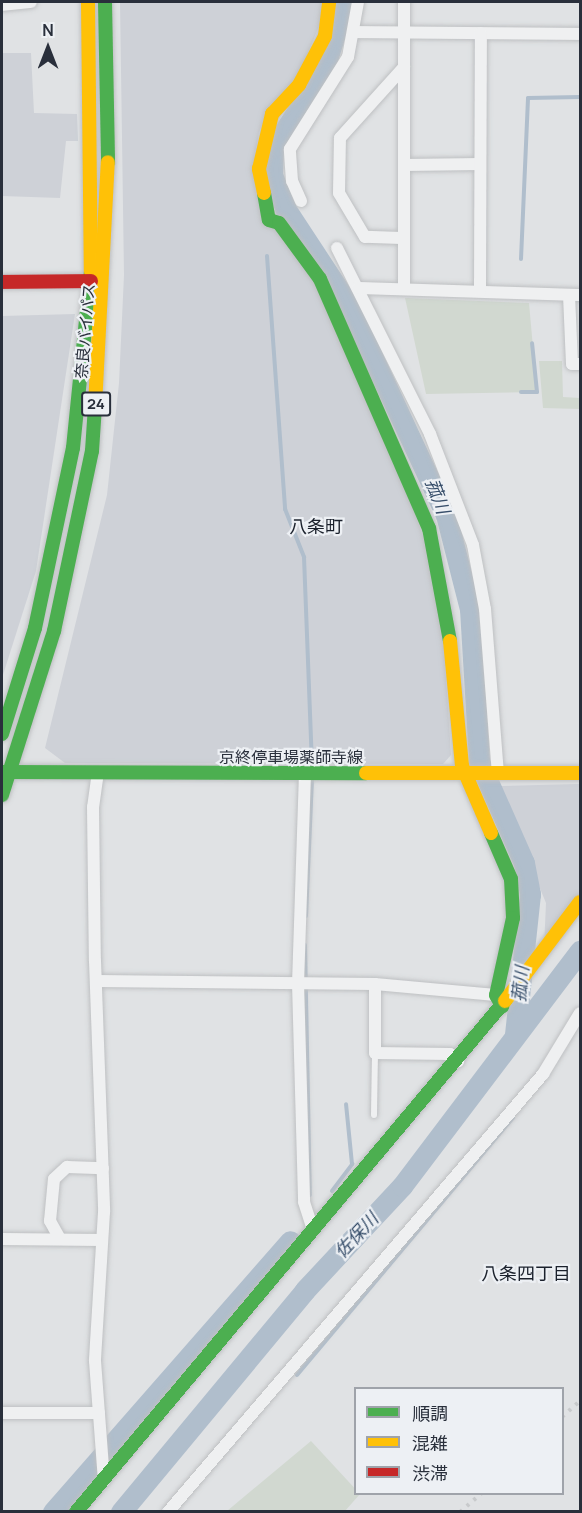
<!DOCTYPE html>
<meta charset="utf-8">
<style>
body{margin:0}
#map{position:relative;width:582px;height:1513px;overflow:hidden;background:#e0e2e4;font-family:Manrope,"Noto Sans JP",sans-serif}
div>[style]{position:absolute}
.built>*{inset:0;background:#ced1d7}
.green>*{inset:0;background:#d1d8d0}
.stream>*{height:4px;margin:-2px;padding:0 2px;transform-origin:2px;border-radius:2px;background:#b0becc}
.river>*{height:21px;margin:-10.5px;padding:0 10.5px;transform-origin:10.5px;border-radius:10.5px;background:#b0becc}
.roads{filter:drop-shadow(0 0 2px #bec0c2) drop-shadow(0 0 2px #bec0c2)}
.lane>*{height:6px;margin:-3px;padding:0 3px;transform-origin:3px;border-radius:3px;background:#eff0f1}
.street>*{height:12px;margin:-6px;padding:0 6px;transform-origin:6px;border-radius:6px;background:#eff0f1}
.fast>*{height:14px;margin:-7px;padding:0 7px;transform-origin:7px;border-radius:7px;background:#4caf50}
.slow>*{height:14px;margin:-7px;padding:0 7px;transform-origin:7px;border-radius:7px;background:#ffc107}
.jam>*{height:14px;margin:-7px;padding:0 7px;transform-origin:7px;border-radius:7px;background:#c62828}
.rail>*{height:4px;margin-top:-2px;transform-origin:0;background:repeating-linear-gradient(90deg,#c8cacc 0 3px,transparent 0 9px)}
span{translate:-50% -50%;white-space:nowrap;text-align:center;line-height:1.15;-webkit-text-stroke:4.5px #edf0f4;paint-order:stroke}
.shield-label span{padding:2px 4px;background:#edf0f4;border:2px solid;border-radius:4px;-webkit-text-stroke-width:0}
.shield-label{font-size:15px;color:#292f3b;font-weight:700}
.street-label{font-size:16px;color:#292f3b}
.water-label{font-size:18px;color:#374e6a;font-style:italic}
.neighbourhood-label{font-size:18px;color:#1b212c}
.frame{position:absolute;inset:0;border:3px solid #292f3b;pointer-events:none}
.legend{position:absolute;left:354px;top:1387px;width:210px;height:108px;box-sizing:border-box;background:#edf0f4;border:2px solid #9fa3aa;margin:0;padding:8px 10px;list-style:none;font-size:18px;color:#292f3b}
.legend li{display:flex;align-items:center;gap:12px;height:30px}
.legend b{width:30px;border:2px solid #9fa3aa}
.north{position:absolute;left:18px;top:18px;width:60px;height:60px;-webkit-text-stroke:4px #edf0f4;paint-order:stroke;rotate:0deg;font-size:16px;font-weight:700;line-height:24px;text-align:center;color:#292f3b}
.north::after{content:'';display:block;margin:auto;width:21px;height:27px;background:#292f3b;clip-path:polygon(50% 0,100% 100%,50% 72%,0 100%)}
</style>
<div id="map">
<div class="built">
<i style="clip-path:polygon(120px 2px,323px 2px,321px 21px,300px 73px,271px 107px,259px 132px,253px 169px,276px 227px,310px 273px,393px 455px,429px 552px,442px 616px,451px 755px,443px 764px,65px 763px,45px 748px,107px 495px,119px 383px,124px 275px)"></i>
<i style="clip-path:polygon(2px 53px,31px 53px,34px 113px,77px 114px,78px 141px,66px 141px,60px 198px,2px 196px)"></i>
<i style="clip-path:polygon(75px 314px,36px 571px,2px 678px,2px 316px)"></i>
<i style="clip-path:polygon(580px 784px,580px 896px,544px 948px,546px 903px,498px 786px)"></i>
</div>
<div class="green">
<i style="clip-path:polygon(405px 298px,529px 303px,537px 392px,426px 394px)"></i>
<i style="clip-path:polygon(539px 361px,562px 361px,563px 397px,580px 398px,580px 409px,543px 408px)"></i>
<i style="clip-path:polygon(311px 1441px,360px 1494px,345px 1511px,227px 1511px)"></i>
</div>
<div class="stream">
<i style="left:267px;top:256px;width:254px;rotate:85.9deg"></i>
<i style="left:285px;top:509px;width:52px;rotate:68.4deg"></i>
<i style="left:304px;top:557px;width:212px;rotate:87.8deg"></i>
<i style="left:521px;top:259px;width:161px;rotate:-87.5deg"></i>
<i style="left:528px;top:98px;width:52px;rotate:-1.1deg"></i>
<i style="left:521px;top:392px;width:16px"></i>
<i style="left:537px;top:392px;width:49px;rotate:-95.8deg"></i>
<i style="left:306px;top:916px;width:139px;rotate:-87.5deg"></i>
<i style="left:305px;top:945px;width:250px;rotate:88.9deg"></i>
<i style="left:332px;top:1191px;width:34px;rotate:-53deg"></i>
<i style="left:352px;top:1164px;width:60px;rotate:-95.7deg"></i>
<i style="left:297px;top:1375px;width:336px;rotate:-50deg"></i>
</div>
<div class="river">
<i style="left:345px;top:2px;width:73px;rotate:107.4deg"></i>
<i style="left:323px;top:72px;width:91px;rotate:123.3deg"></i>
<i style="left:273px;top:148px;width:27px;rotate:92deg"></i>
<i style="left:272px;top:175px;width:35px;rotate:68deg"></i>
<i style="left:285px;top:208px;width:115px;rotate:56.7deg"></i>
<i style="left:348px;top:304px;width:233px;rotate:65.1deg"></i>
<i style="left:446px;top:515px;width:97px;rotate:75.7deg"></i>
<i style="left:470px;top:609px;width:152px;rotate:86.6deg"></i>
<i style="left:479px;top:761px;width:111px;rotate:66.2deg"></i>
<i style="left:524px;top:863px;width:32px;rotate:79deg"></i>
<i style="left:530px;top:894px;width:141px;rotate:96.1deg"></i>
<i style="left:53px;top:1512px;width:360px;rotate:-48.8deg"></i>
<i style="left:121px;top:1512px;width:288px;rotate:-50.3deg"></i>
<i style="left:305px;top:1290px;width:142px;rotate:-47deg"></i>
<i style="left:402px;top:1186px;width:295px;rotate:-52.9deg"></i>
</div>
<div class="roads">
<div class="lane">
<i style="left:374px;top:1115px;width:62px;rotate:-89.1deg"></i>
</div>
<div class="street">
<i style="left:2px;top:5px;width:29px;rotate:-6deg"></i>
<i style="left:355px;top:32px;width:225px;rotate:0.5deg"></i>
<i style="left:404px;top:165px;width:76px;rotate:-0.8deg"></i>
<i style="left:301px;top:201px;width:22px;rotate:-114deg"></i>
<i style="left:292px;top:181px;width:32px;rotate:-94deg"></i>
<i style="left:290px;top:149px;width:109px;rotate:-57.8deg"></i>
<i style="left:348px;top:57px;width:56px;rotate:-79.7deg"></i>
<i style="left:401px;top:238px;width:36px;rotate:-178deg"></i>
<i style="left:365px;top:237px;width:51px;rotate:-120.6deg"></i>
<i style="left:339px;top:193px;width:55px;rotate:-89deg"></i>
<i style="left:340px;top:138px;width:96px;rotate:-48deg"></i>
<i style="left:337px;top:248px;width:208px;rotate:63.4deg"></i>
<i style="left:430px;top:434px;width:119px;rotate:68.8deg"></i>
<i style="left:473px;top:545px;width:65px;rotate:79.4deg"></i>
<i style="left:485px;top:609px;width:165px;rotate:85.5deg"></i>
<i style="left:358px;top:288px;width:222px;rotate:1.8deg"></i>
<i style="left:404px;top:289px;width:287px;rotate:-90deg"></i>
<i style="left:480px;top:291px;width:258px;rotate:-89.8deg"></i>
<i style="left:569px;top:295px;width:69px;rotate:87.5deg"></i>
<i style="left:572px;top:364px;width:8px"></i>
<i style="left:98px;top:772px;width:35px;rotate:98deg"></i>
<i style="left:93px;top:807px;width:154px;rotate:89.3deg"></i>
<i style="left:95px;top:961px;width:251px;rotate:87.9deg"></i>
<i style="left:104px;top:1212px;width:149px;rotate:93.5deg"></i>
<i style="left:95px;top:1361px;width:120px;rotate:85.7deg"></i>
<i style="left:305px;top:773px;width:210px;rotate:91.9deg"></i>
<i style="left:298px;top:983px;width:219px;rotate:88.4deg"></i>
<i style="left:304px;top:1202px;width:25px;rotate:72deg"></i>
<i style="left:97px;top:981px;width:278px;rotate:0.6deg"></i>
<i style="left:375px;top:984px;width:121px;rotate:5.2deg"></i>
<i style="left:375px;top:984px;width:69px;rotate:90deg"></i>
<i style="left:375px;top:1053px;width:75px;rotate:0.8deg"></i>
<i style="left:450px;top:1054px;width:11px;rotate:41deg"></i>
<i style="left:2px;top:1239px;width:100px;rotate:0.6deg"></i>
<i style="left:60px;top:1239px;width:21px;rotate:-119deg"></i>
<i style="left:50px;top:1221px;width:42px;rotate:-84.6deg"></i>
<i style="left:54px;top:1179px;width:18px;rotate:-43deg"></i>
<i style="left:67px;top:1167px;width:36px;rotate:2deg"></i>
<i style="left:2px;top:1413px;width:97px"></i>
<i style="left:168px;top:1512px;width:577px;rotate:-49.43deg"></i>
<i style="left:543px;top:1074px;width:71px;rotate:-58.8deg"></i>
</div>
<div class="fast">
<i style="left:105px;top:2px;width:160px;rotate:88.9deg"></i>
<i style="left:264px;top:193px;width:27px;rotate:80deg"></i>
<i style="left:269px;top:220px;width:10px;rotate:17deg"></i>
<i style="left:279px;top:223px;width:69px;rotate:53.8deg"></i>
<i style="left:320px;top:279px;width:272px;rotate:66.4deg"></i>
<i style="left:429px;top:528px;width:115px;rotate:79.5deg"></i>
<i style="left:2px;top:734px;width:111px;rotate:-72.7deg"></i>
<i style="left:35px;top:628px;width:184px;rotate:-78.1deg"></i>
<i style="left:73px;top:448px;width:178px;rotate:-84.2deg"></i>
<i style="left:2px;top:772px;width:364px;rotate:0.2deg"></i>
<i style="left:2px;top:795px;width:172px;rotate:-72.4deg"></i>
<i style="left:54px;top:631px;width:184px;rotate:-78.1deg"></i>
<i style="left:92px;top:451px;width:45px;rotate:-86.2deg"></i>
<i style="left:491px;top:833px;width:50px;rotate:66.5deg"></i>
<i style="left:511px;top:879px;width:39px;rotate:87deg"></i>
<i style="left:513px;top:918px;width:79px;rotate:102.4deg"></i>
<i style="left:496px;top:995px;width:13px;rotate:61deg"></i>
<i style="left:76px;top:1512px;width:667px;rotate:-49.99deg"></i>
</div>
<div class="slow">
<i style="left:88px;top:2px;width:269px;rotate:89.4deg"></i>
<i style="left:264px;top:193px;width:25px;rotate:-102deg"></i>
<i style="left:259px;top:169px;width:57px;rotate:-76.7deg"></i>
<i style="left:272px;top:114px;width:40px;rotate:-47deg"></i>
<i style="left:299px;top:85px;width:55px;rotate:-62deg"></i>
<i style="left:325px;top:36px;width:34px;rotate:-83deg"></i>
<i style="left:95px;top:406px;width:244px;rotate:-87deg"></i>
<i style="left:450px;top:641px;width:126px;rotate:84.5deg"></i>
<i style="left:462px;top:766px;width:73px;rotate:66.6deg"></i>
<i style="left:366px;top:773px;width:214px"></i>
<i style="left:505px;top:1001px;width:124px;rotate:-52.9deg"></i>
</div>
<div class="jam">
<i style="left:2px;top:282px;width:89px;rotate:-0.6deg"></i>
</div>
</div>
<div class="rail">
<i style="left:562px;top:1417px;width:24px;rotate:-42deg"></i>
<i style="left:460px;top:1512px;width:28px;rotate:-41deg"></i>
</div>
<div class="shield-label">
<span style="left:96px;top:404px">24</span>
</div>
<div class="street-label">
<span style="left:85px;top:331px;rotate:-85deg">奈良バイパス</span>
<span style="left:291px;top:757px">京終停車場薬師寺線</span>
</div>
<div class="water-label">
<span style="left:438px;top:496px;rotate:69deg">菰川</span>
<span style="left:520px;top:984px;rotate:-84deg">菰川</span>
<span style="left:356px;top:1235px;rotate:-47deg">佐保川</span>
</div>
<div class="neighbourhood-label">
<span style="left:316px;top:526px">八条町</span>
<span style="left:526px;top:1273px">八条四丁目</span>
</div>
<div class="frame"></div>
<ul class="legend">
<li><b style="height:8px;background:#4caf50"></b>順調</li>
<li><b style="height:8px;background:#ffc107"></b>混雑</li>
<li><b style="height:8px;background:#c62828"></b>渋滞</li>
</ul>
<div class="north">N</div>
</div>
